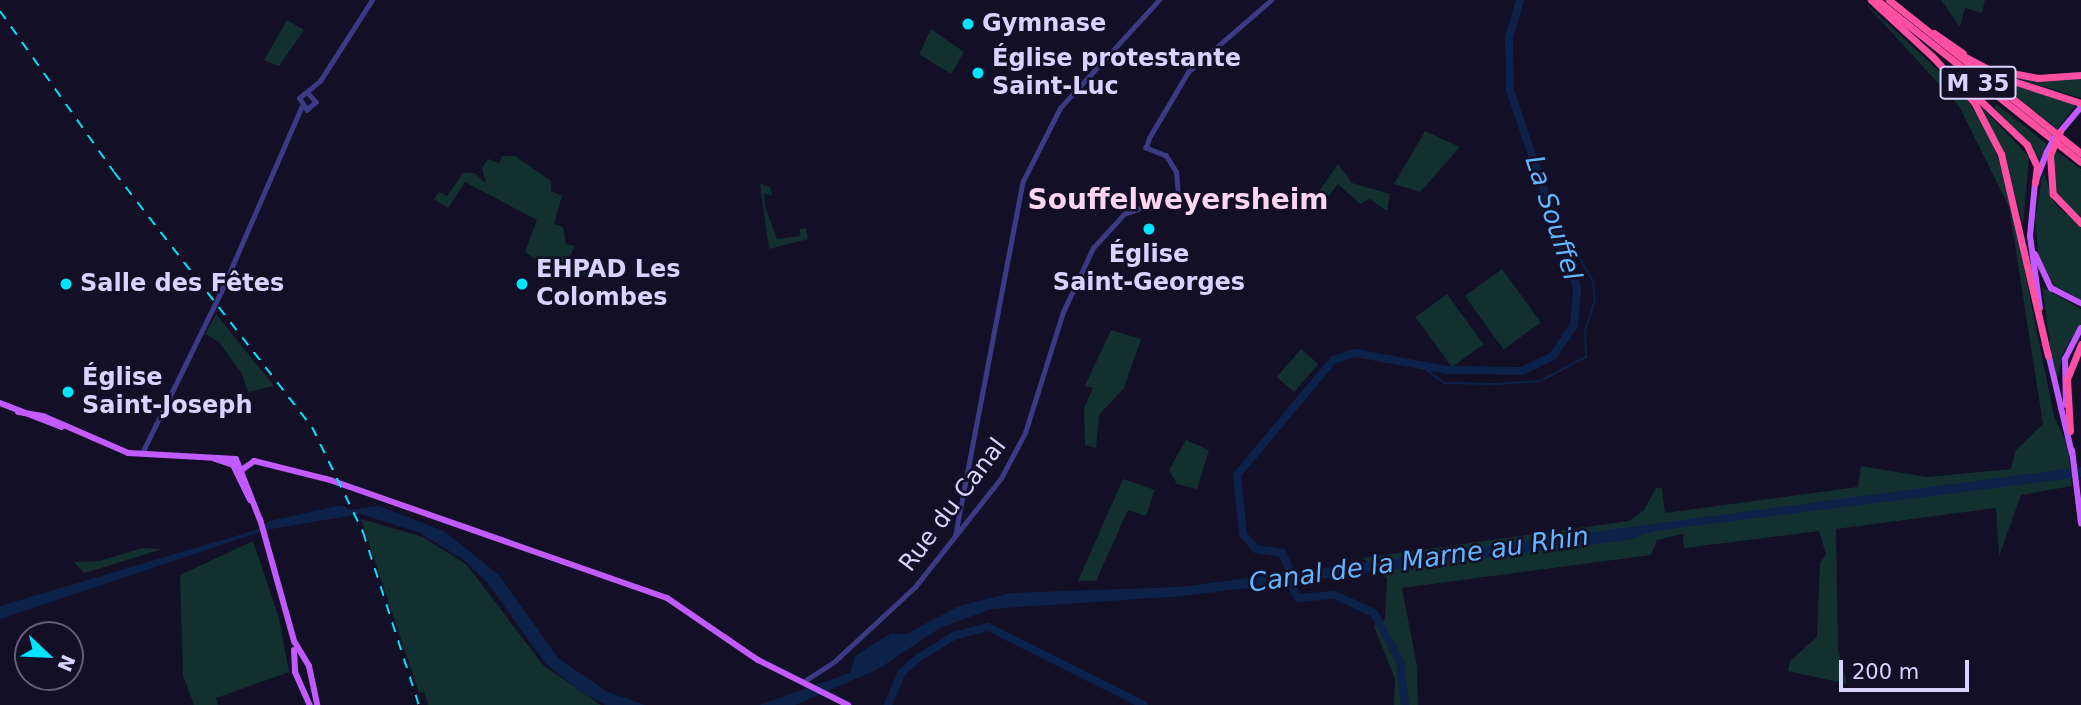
<!DOCTYPE html>
<meta charset="utf-8">
<style>
body{margin:0}
#map{position:relative;width:2081px;height:705px;overflow:hidden;background:#130f26;font-family:"DejaVu Sans",sans-serif}
div>[style]{position:absolute}
.green>*{inset:0;background:#12302f;transform-origin:0 0}
.water>*{inset:0;background:#0c2248}
.stream>*{height:2px;margin:-1px;padding:0 1px;transform-origin:1px;border-radius:1px;background:#0c2248}
.river>*{height:8px;margin:-4px;padding:0 4px;transform-origin:4px;border-radius:4px;background:#0c2248}
.minor>*{height:4.5px;margin:-2.25px;padding:0 2.25px;transform-origin:2.25px;border-radius:2.25px;background:#3d3a85}
.major>*{height:6px;margin:-3px;padding:0 3px;transform-origin:3px;border-radius:3px;background:#c25bff}
.highway>*{height:7px;margin:-3.5px;padding:0 3.5px;transform-origin:3.5px;border-radius:3.5px;background:#ff4fa3}
.rail>*{height:2px;margin-top:-1px;transform-origin:0;background:repeating-linear-gradient(90deg,#00e5ff 0 10px,transparent 0 19px)}
.major-bridge>*{height:6px;margin:-3px;padding:0 3px;transform-origin:3px;border-radius:3px;background:#c25bff}
.highway-bridge>*{height:7px;margin:-3.5px;padding:0 3.5px;transform-origin:3.5px;border-radius:3.5px;background:#ff4fa3}
.dots>*{width:19px;height:19px;translate:-50% -50%;box-sizing:border-box;border:4px solid #130f26;border-radius:50%}
span{translate:-50% -50%;white-space:nowrap;text-align:center;line-height:1.15;-webkit-text-stroke:5px #130f26;paint-order:stroke}
.shield-label span{padding:2px 5px;background:#130f26;border:2px solid;border-radius:5px;-webkit-text-stroke-width:0}
.shield-label{font-size:23px;color:#d9d4ff;font-weight:700}
.poi-label{font-size:24px;color:#d9d4ff;font-weight:700}
.left{translate:0 -50%;text-align:left}
.street-label{font-size:24px;color:#d9d4ff}
.water-label{font-size:26px;color:#62b6ff;font-style:italic}
.quarter-label{font-size:28px;color:#ffd6f0;font-weight:700}
.north{position:absolute;left:14px;top:621px;width:70px;height:70px;box-sizing:border-box;background:#130f26;border:2px solid #625e7d;border-radius:50%;rotate:113deg;font-size:19px;font-weight:700;line-height:28px;text-align:center;color:#d9d4ff}
.north::after{content:'';display:block;margin:auto;width:24px;height:32px;background:#00e5ff;clip-path:polygon(50% 0,100% 100%,50% 72%,0 100%)}
.scale{position:absolute;left:1839px;top:660px;width:130px;height:32px;box-sizing:border-box;border:4px solid #d9d4ff;border-top:0;padding-left:9px;font-size:21px;line-height:24px;white-space:nowrap;color:#d9d4ff;-webkit-text-stroke:5px #130f26;paint-order:stroke}
</style>
<div id="map">
<div class="green">
<i style="clip-path:polygon(1862px 0,1963px 93px,1989px 134px,2007px 184px,2054px 416px,2068px 446px,2072px 486px,2021px 495px,1999px 556px,1996px 508px,1836px 529px,1838px 650px,1847px 684px,1788px 671px,1790px 661px,1817px 637px,1820px 563px,1826px 554px,1819px 531px,1684px 548px,1683px 534px,1657px 540px,1651px 555px,1402px 588px,1417px 666px,1418px 705px,1394px 705px,1395px 679px,1374px 626px,1385px 619px,1387px 578px,1363px 558px,1629px 521px,1644px 510px,1656px 488px,1662px 488px,1665px 513px,1858px 487px,1861px 466px,1927px 477px,2011px 469px,2016px 450px,2043px 424px,2009px 207px,1959px 106px)"></i>
<i style="clip-path:polygon(1941px 0,1985px 0,1982px 13px,1965px 8px,1960px 27px)"></i>
<i style="clip-path:polygon(287px 20px,304px 30px,279px 66px,264px 60px)"></i>
<i style="clip-path:polygon(931px 29px,964px 52px,951px 74px,919px 54px)"></i>
<i style="clip-path:polygon(1983px 72px,1999px 78px,2077px 104px,2057px 129px)"></i>
<i style="clip-path:polygon(2081px 77px,2081px 98px,2019px 79px,2045px 80px)"></i>
<i style="clip-path:polygon(1977px 102px,2029px 157px,2023px 224px,2004px 155px)"></i>
<i style="clip-path:polygon(1996px 104px,2047px 144px,2040px 160px,1994px 107px)"></i>
<i style="clip-path:polygon(1425px 131px,1460px 147px,1420px 192px,1394px 184px)"></i>
<i style="clip-path:polygon(2055px 150px,2081px 169px,2081px 221px,2055px 195px,2051px 163px)"></i>
<i style="clip-path:polygon(502px 156px,515px 156px,551px 181px,551px 191px,562px 196px,554px 224px,563px 227px,566px 244px,575px 246px,568px 260px,601px 280px,551px 262px,546px 266px,525px 252px,537px 220px,465px 182px,448px 208px,434px 199px,439px 192px,447px 196px,463px 173px,475px 173px,486px 184px,482px 168px,488px 159px,499px 163px)"></i>
<i style="clip-path:polygon(1338px 164px,1352px 183px,1390px 194px,1387px 211px,1370px 199px,1360px 204px,1338px 184px,1323px 203px,1313px 200px)"></i>
<i style="clip-path:polygon(2043px 172px,2056px 205px,2081px 226px,2081px 300px,2055px 286px,2039px 261px,2035px 219px)"></i>
<i style="clip-path:polygon(760px 183px,771px 188px,772px 196px,764px 193px,765px 207px,777px 239px,800px 236px,800px 229px,806px 228px,808px 239px,769px 249px)"></i>
<i style="left:1502px;top:269px;width:66px;height:46px;rotate:54deg"></i>
<i style="clip-path:polygon(2042px 287px,2081px 309px,2081px 323px,2064px 351px,2056px 385px)"></i>
<i style="left:1447px;top:294px;width:62px;height:39px;rotate:54deg"></i>
<i style="clip-path:polygon(216px 314px,274px 386px,248px 392px,242px 374px,219px 342px,205px 334px)"></i>
<i style="clip-path:polygon(1111px 330px,1141px 339px,1124px 388px,1099px 415px,1096px 448px,1085px 445px,1084px 408px,1093px 388px,1085px 386px)"></i>
<i style="left:1301px;top:349px;width:23px;height:37px;rotate:41deg"></i>
<i style="clip-path:polygon(1186px 440px,1209px 450px,1197px 489px,1177px 484px,1169px 470px)"></i>
<i style="clip-path:polygon(1123px 479px,1155px 490px,1146px 516px,1128px 510px,1096px 581px,1078px 581px)"></i>
<i style="clip-path:polygon(361px 519px,423px 537px,467px 565px,543px 665px,601px 705px,428px 705px,424px 692px,419px 693px)"></i>
<i style="clip-path:polygon(253px 541px,279px 618px,289px 672px,216px 698px,218px 705px,194px 705px,183px 675px,180px 575px)"></i>
<i style="clip-path:polygon(143px 548px,163px 549px,84px 573px,74px 562px,99px 561px)"></i>
</div>
<div class="water">
<i style="clip-path:polygon(2081px 467px,2081px 477px,1654px 531px,1628px 540px,1184px 596px,991px 609px,940px 628px,878px 669px,795px 705px,759px 705px,850px 673px,855px 656px,891px 633px,906px 634px,959px 606px,1011px 593px,1180px 587px)"></i>
<i style="clip-path:polygon(342px 505px,349px 510px,379px 506px,444px 531px,499px 575px,559px 659px,608px 692px,645px 705px,606px 705px,581px 692px,545px 663px,487px 582px,465px 561px,418px 532px,360px 514px,266px 530px,0 619px,0 606px,259px 529px,269px 521px)"></i>
</div>
<div class="stream">
<i style="left:1419px;top:365px;width:32px;rotate:35deg"></i>
<i style="left:1445px;top:383px;width:50px;rotate:1.1deg"></i>
<i style="left:1495px;top:384px;width:45px;rotate:-3.8deg"></i>
<i style="left:1540px;top:381px;width:52px;rotate:-27.6deg"></i>
<i style="left:1586px;top:357px;width:26px;rotate:-92deg"></i>
<i style="left:1585px;top:331px;width:32px;rotate:-72deg"></i>
<i style="left:1595px;top:301px;width:20px;rotate:-96deg"></i>
<i style="left:1593px;top:281px;width:84px;rotate:-120.8deg"></i>
</div>
<div class="river">
<i style="left:1289px;top:568px;width:17px;rotate:-115deg"></i>
<i style="left:1282px;top:553px;width:26px;rotate:-171deg"></i>
<i style="left:1256px;top:549px;width:20px;rotate:-131deg"></i>
<i style="left:1243px;top:534px;width:59px;rotate:-95.8deg"></i>
<i style="left:1237px;top:475px;width:150px;rotate:-50.1deg"></i>
<i style="left:1333px;top:360px;width:23px;rotate:-18deg"></i>
<i style="left:1355px;top:353px;width:95px;rotate:10.4deg"></i>
<i style="left:1448px;top:370px;width:74px;rotate:0.8deg"></i>
<i style="left:1522px;top:371px;width:34px;rotate:-26deg"></i>
<i style="left:1553px;top:356px;width:37px;rotate:-56deg"></i>
<i style="left:1574px;top:325px;width:37px;rotate:-85deg"></i>
<i style="left:1577px;top:288px;width:209px;rotate:-108.7deg"></i>
<i style="left:1510px;top:90px;width:53px;rotate:-91.1deg"></i>
<i style="left:1509px;top:37px;width:39px;rotate:-73deg"></i>
<i style="left:1292px;top:587px;width:13px;rotate:61deg"></i>
<i style="left:1298px;top:598px;width:37px;rotate:-5deg"></i>
<i style="left:1335px;top:595px;width:43px;rotate:24.8deg"></i>
<i style="left:1374px;top:613px;width:55px;rotate:61.6deg"></i>
<i style="left:1400px;top:661px;width:44px;rotate:83.5deg"></i>
<i style="left:888px;top:705px;width:36px;rotate:-67deg"></i>
<i style="left:902px;top:672px;width:21px;rotate:-41deg"></i>
<i style="left:918px;top:658px;width:42px;rotate:-31.4deg"></i>
<i style="left:954px;top:636px;width:35px;rotate:-15deg"></i>
<i style="left:988px;top:627px;width:174px;rotate:26.6deg"></i>
</div>
<div class="minor">
<i style="left:308px;top:93px;width:12px;rotate:48deg"></i>
<i style="left:316px;top:102px;width:12px;rotate:138deg"></i>
<i style="left:307px;top:110px;width:14px;rotate:-124deg"></i>
<i style="left:299px;top:98px;width:27px;rotate:-39deg"></i>
<i style="left:320px;top:81px;width:96px;rotate:-57.3deg"></i>
<i style="left:142px;top:453px;width:179px;rotate:-63.9deg"></i>
<i style="left:221px;top:292px;width:201px;rotate:-66.5deg"></i>
<i style="left:955px;top:536px;width:361px;rotate:-79.2deg"></i>
<i style="left:1023px;top:181px;width:82px;rotate:-63.1deg"></i>
<i style="left:1060px;top:108px;width:147px;rotate:-47.5deg"></i>
<i style="left:803px;top:682px;width:38px;rotate:-33deg"></i>
<i style="left:835px;top:661px;width:109px;rotate:-42.8deg"></i>
<i style="left:915px;top:587px;width:139px;rotate:-51.7deg"></i>
<i style="left:1001px;top:478px;width:51px;rotate:-61.9deg"></i>
<i style="left:1025px;top:433px;width:127px;rotate:-72.6deg"></i>
<i style="left:1063px;top:312px;width:71px;rotate:-64.9deg"></i>
<i style="left:1093px;top:248px;width:46px;rotate:-47.6deg"></i>
<i style="left:1124px;top:214px;width:57px;rotate:-19.4deg"></i>
<i style="left:1178px;top:195px;width:23px;rotate:-95deg"></i>
<i style="left:1176px;top:172px;width:19px;rotate:-122deg"></i>
<i style="left:1166px;top:156px;width:22px;rotate:-158deg"></i>
<i style="left:1146px;top:148px;width:10px;rotate:-73deg"></i>
<i style="left:1149px;top:138px;width:77px;rotate:-59.4deg"></i>
<i style="left:1188px;top:72px;width:110px;rotate:-40.9deg"></i>
</div>
<div class="major">
<i style="left:2060px;top:132px;width:33px;rotate:-50deg"></i>
<i style="left:2035px;top:254px;width:38px;rotate:65deg"></i>
<i style="left:2051px;top:288px;width:34px;rotate:27deg"></i>
<i style="left:2040px;top:308px;width:73px;rotate:-97.9deg"></i>
<i style="left:2030px;top:236px;width:53px;rotate:-84.6deg"></i>
<i style="left:2035px;top:183px;width:33px;rotate:-69deg"></i>
<i style="left:2048px;top:353px;width:104px;rotate:76.6deg"></i>
<i style="left:0;top:403px;width:66px;rotate:21.2deg"></i>
<i style="left:2066px;top:405px;width:46px;rotate:-91.2deg"></i>
<i style="left:2065px;top:359px;width:35px;rotate:-63deg"></i>
<i style="left:18px;top:412px;width:25px;rotate:9deg"></i>
<i style="left:43px;top:416px;width:93px;rotate:23.5deg"></i>
<i style="left:128px;top:453px;width:108px;rotate:3.2deg"></i>
<i style="left:236px;top:459px;width:66px;rotate:68.5deg"></i>
<i style="left:2072px;top:450px;width:74px;rotate:83deg"></i>
<i style="left:215px;top:459px;width:19px;rotate:18deg"></i>
<i style="left:233px;top:465px;width:39px;rotate:64deg"></i>
<i style="left:239px;top:472px;width:19px;rotate:-36deg"></i>
<i style="left:254px;top:461px;width:78px;rotate:14deg"></i>
<i style="left:330px;top:480px;width:357px;rotate:19.3deg"></i>
<i style="left:667px;top:598px;width:110px;rotate:34.3deg"></i>
<i style="left:758px;top:660px;width:101px;rotate:26.6deg"></i>
<i style="left:260px;top:519px;width:127px;rotate:74.4deg"></i>
<i style="left:294px;top:641px;width:29px;rotate:59deg"></i>
<i style="left:309px;top:666px;width:40px;rotate:78deg"></i>
<i style="left:294px;top:650px;width:22px;rotate:87deg"></i>
<i style="left:295px;top:672px;width:36px;rotate:66deg"></i>
</div>
<div class="highway">
<i style="left:1871px;top:0;width:87px;rotate:42.7deg"></i>
<i style="left:1877px;top:0;width:260px;rotate:38.5deg"></i>
<i style="left:1889px;top:0;width:246px;rotate:38.6deg"></i>
<i style="left:1934px;top:33px;width:35px;rotate:35deg"></i>
<i style="left:1958px;top:53px;width:55px;rotate:28deg"></i>
<i style="left:2007px;top:79px;width:78px;rotate:18deg"></i>
<i style="left:1932px;top:56px;width:62px;rotate:47.6deg"></i>
<i style="left:1974px;top:102px;width:59px;rotate:62.6deg"></i>
<i style="left:2001px;top:154px;width:207px;rotate:76.9deg"></i>
<i style="left:1995px;top:70px;width:44px;rotate:10.5deg"></i>
<i style="left:2038px;top:78px;width:43px;rotate:-4deg"></i>
<i style="left:1962px;top:83px;width:90px;rotate:43.6deg"></i>
<i style="left:2027px;top:145px;width:23px;rotate:65deg"></i>
<i style="left:2037px;top:166px;width:17px;rotate:97deg"></i>
<i style="left:2050px;top:155px;width:39px;rotate:86deg"></i>
<i style="left:2053px;top:194px;width:40px;rotate:46deg"></i>
<i style="left:2070px;top:431px;width:52px;rotate:-93.3deg"></i>
<i style="left:2067px;top:379px;width:38px;rotate:-68deg"></i>
</div>
<div class="rail">
<i style="left:0;top:11px;width:197px;rotate:54.7deg"></i>
<i style="left:114px;top:172px;width:323px;rotate:52.2deg"></i>
<i style="left:312px;top:427px;width:117px;rotate:64.1deg"></i>
<i style="left:363px;top:532px;width:182px;rotate:72.1deg"></i>
</div>
<div class="major-bridge">
<i style="left:2047px;top:152px;width:15px;rotate:-62deg"></i>
</div>
<div class="highway-bridge">
<i style="left:2050px;top:155px;width:25px;rotate:-67deg"></i>
</div>
<div class="dots">
<i style="left:968px;top:24px;background:#00e5ff"></i>
<i style="left:978px;top:73px;background:#00e5ff"></i>
<i style="left:1149px;top:229px;background:#00e5ff"></i>
<i style="left:66px;top:284px;background:#00e5ff"></i>
<i style="left:522px;top:284px;background:#00e5ff"></i>
<i style="left:68px;top:392px;background:#00e5ff"></i>
</div>
<div class="shield-label">
<span style="left:1978px;top:83px">M 35</span>
</div>
<div class="poi-label">
<span class="left" style="left:982px;top:24px">Gymnase</span>
<span class="left" style="left:992px;top:73px">Église protestante<br>Saint-Luc</span>
<span style="left:1149px;top:269px">Église<br>Saint-Georges</span>
<span class="left" style="left:536px;top:284px">EHPAD Les<br>Colombes</span>
<span class="left" style="left:80px;top:284px">Salle des Fêtes</span>
<span class="left" style="left:82px;top:392px">Église<br>Saint-Joseph</span>
</div>
<div class="street-label">
<span style="left:953px;top:505px;rotate:-53deg">Rue du Canal</span>
</div>
<div class="water-label">
<span style="left:1553px;top:218px;rotate:72deg">La Souffel</span>
<span style="left:1419px;top:560px;rotate:-8deg">Canal de la Marne au Rhin</span>
</div>
<div class="quarter-label">
<span style="left:1178px;top:200px">Souffelweyersheim</span>
</div>
<div class="north">N</div>
<div class="scale">200 m</div>
</div>
